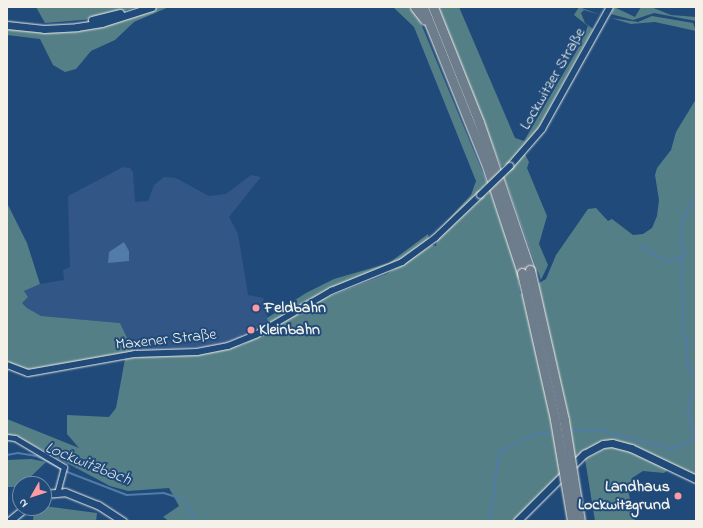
<!DOCTYPE html>
<meta charset="utf-8">
<style>
body{margin:0}
#map{position:relative;width:703px;height:528px;overflow:hidden;background:#1f4a7a;font-family:"Indie Flower",sans-serif}
div>[style]{position:absolute}
.built>*{inset:0;background:#325686}
.green>*{inset:0;background:#557f87}
.water>*{inset:0;background:#517ca7}
.stream>*{height:1.5px;margin:-0.75px;padding:0 0.75px;transform-origin:0.75px;border-radius:0.75px;background:#517ca7}
.roads{filter:drop-shadow(0 0 1px #f4f1e8) drop-shadow(0 0 1px #f4f1e8)}
.minor>*{height:5px;margin:-2.5px;padding:0 2.5px;transform-origin:2.5px;border-radius:2.5px;background:#1f4a7a}
.tertiary>*{height:6px;margin:-3px;padding:0 3px;transform-origin:3px;border-radius:3px;background:#1f4a7a}
.secondary>*{height:7px;margin:-3.5px;padding:0 3.5px;transform-origin:3.5px;border-radius:3.5px;background:#1f4a7a}
.motorway>*{height:9px;margin:-4.5px;padding:0 4.5px;transform-origin:4.5px;border-radius:4.5px;background:#6d7d8c}
.bridges{filter:drop-shadow(0 0 1px #f4f1e8) drop-shadow(0 0 1px #f4f1e8)}
.tertiary-bridge>*{height:6px;margin:-3px;padding:0 3px;transform-origin:3px;border-radius:3px;background:#1f4a7a}
.motorway-bridge>*{height:9px;margin:-4.5px;padding:0 4.5px;transform-origin:4.5px;border-radius:4.5px;background:#6d7d8c}
.dots>*{width:11px;height:11px;translate:-50% -50%;box-sizing:border-box;border:2px solid #1f4a7a;border-radius:50%}
span{translate:-50% -50%;white-space:nowrap;text-align:center;line-height:1.15;-webkit-text-stroke:4px #1f4a7a;paint-order:stroke}
.street-label{font-size:16px;color:#f4f1e8}
.poi-label{font-size:16px;color:#f4f1e8;font-weight:700}
.left{translate:0 -50%;text-align:left}
.right{translate:-100% -50%;text-align:right}
.water-label{font-size:17px;color:#dcdfde;font-style:italic}
.frame{position:absolute;inset:0;border:8px solid #f4f1e8;pointer-events:none}
.north{position:absolute;left:12px;top:476px;width:40px;height:40px;box-sizing:border-box;background:#1f4a7a;border:1px solid #748da6;border-radius:50%;rotate:231deg;font-size:11px;font-weight:700;line-height:16px;text-align:center;color:#f4f1e8}
.north::after{content:'';display:block;margin:auto;width:14px;height:18px;background:#ff9aa2;clip-path:polygon(50% 0,100% 100%,50% 72%,0 100%)}
</style>
<div id="map">
<div class="built">
<i style="clip-path:polygon(123px 167px,130px 168px,133px 172px,135px 202px,148px 201px,154px 185px,164px 177px,176px 178px,209px 196px,226px 194px,251px 175px,261px 177px,229px 217px,238px 234px,248px 295px,263px 298px,269px 324px,251px 334px,242px 334px,242px 339px,228px 345px,134px 352px,120px 323px,40px 316px,27px 308px,22px 303px,28px 297px,24px 291px,40px 284px,64px 280px,63px 270px,70px 267px,68px 196px)"></i>
</div>
<div class="green">
<i style="clip-path:polygon(36px 7px,137px 7px,93px 19px,45px 23px)"></i>
<i style="clip-path:polygon(158px 7px,169px 7px,134px 22px,115px 40px,91px 51px,76px 69px,65px 72px,53px 65px,40px 39px,7px 35px,7px 28px,102px 26px)"></i>
<i style="clip-path:polygon(393px 7px,413px 7px,417px 14px,487px 183px,436px 233px,471px 195px,476px 181px,414px 27px)"></i>
<i style="clip-path:polygon(438px 7px,459px 7px,515px 138px,524px 141px,580px 45px,588px 26px,574px 15px,579px 7px,601px 15px,584px 10px,581px 13px,585px 23px,593px 29px,535px 134px,510px 161px,501px 167px)"></i>
<i style="clip-path:polygon(614px 7px,635px 17px,641px 7px,651px 7px,671px 15px,696px 17px,696px 21px,654px 13px,633px 20px,611px 14px)"></i>
<i style="clip-path:polygon(652px 16px,693px 23px,696px 31px,655px 22px,631px 24px,611px 18px,638px 22px)"></i>
<i style="clip-path:polygon(696px 99px,696px 476px,637px 448px,603px 442px,514px 521px,169px 521px,163px 517px,179px 506px,169px 488px,128px 491px,110px 486px,16px 436px,7px 435px,7px 419px,79px 448px,67px 434px,67px 415px,109px 417px,116px 408px,125px 359px,242px 345px,320px 300px,387px 274px,432px 245px,436px 246px,437px 240px,490px 191px,518px 274px,520px 294px,546px 279px,556px 255px,588px 209px,596px 208px,608px 221px,612px 219px,633px 235px,643px 234px,652px 228px,657px 216px,659px 200px,655px 175px,657px 168px,671px 150px,676px 132px)"></i>
<i style="clip-path:polygon(525px 154px,529px 162px,527px 168px,547px 216px,539px 244px,548px 265px,541px 280px,504px 177px)"></i>
<i style="clip-path:polygon(7px 203px,27px 243px,40px 284px,24px 291px,28px 297px,22px 303px,27px 308px,41px 316px,120px 323px,134px 352px,27px 371px,7px 361px)"></i>
<i style="clip-path:polygon(428px 234px,429px 240px,402px 260px,332px 288px,269px 324px,267px 318px,306px 293px,334px 279px,389px 263px)"></i>
<i style="clip-path:polygon(610px 446px,630px 450px,669px 468px,664px 473px,643px 471px,632px 478px,628px 490px,635px 521px,595px 521px,585px 459px)"></i>
<i style="clip-path:polygon(31px 459px,46px 462px,20px 487px,7px 487px,7px 460px)"></i>
<i style="clip-path:polygon(44px 506px,97px 513px,96px 521px,33px 521px,34px 508px)"></i>
</div>
<div class="water">
<i style="clip-path:polygon(124px 242px,129px 251px,129px 261px,108px 263px,109px 252px)"></i>
</div>
<div class="stream">
<i style="left:696px;top:195px;width:30px;rotate:116deg"></i>
<i style="left:683px;top:222px;width:22px;rotate:95deg"></i>
<i style="left:681px;top:244px;width:11px;rotate:63deg"></i>
<i style="left:686px;top:254px;width:7px;rotate:124deg"></i>
<i style="left:682px;top:260px;width:76px;rotate:88.5deg"></i>
<i style="left:684px;top:336px;width:7px;rotate:56deg"></i>
<i style="left:688px;top:342px;width:22px;rotate:90deg"></i>
<i style="left:688px;top:364px;width:19px;rotate:65deg"></i>
<i style="left:639px;top:245px;width:29px;rotate:31deg"></i>
<i style="left:664px;top:260px;width:8px;rotate:14deg"></i>
<i style="left:672px;top:262px;width:9px;rotate:-36deg"></i>
<i style="left:679px;top:257px;width:4px;rotate:56deg"></i>
<i style="left:570px;top:431px;width:31px;rotate:-2deg"></i>
<i style="left:601px;top:430px;width:73px;rotate:15.2deg"></i>
<i style="left:671px;top:449px;width:27px;rotate:-22deg"></i>
<i style="left:694px;top:437px;width:22px;rotate:-106deg"></i>
<i style="left:688px;top:416px;width:20px;rotate:-84deg"></i>
<i style="left:690px;top:396px;width:9px;rotate:-49deg"></i>
<i style="left:7px;top:455px;width:11px;rotate:-10deg"></i>
<i style="left:18px;top:453px;width:19px;rotate:9deg"></i>
<i style="left:37px;top:456px;width:27px;rotate:28deg"></i>
<i style="left:65px;top:471px;width:66px;rotate:21.2deg"></i>
<i style="left:127px;top:495px;width:37px;rotate:-3deg"></i>
<i style="left:164px;top:493px;width:20px;rotate:18deg"></i>
<i style="left:185px;top:503px;width:22px;rotate:56deg"></i>
<i style="left:490px;top:521px;width:70px;rotate:-82.6deg"></i>
<i style="left:499px;top:452px;width:39px;rotate:-27deg"></i>
<i style="left:534px;top:434px;width:20px;rotate:-6deg"></i>
</div>
<div class="roads">
<div class="minor">
<i style="left:7px;top:437px;width:8px;rotate:7deg"></i>
<i style="left:15px;top:438px;width:57px;rotate:30.6deg"></i>
<i style="left:64px;top:467px;width:24px;rotate:105deg"></i>
</div>
<div class="tertiary">
<i style="left:510px;top:166px;width:49px;rotate:-49.1deg"></i>
<i style="left:542px;top:129px;width:140px;rotate:-60.9deg"></i>
<i style="left:7px;top:365px;width:22px;rotate:21deg"></i>
<i style="left:28px;top:373px;width:109px;rotate:-10.1deg"></i>
<i style="left:135px;top:354px;width:62px;rotate:-1.8deg"></i>
<i style="left:197px;top:352px;width:32px;rotate:-11deg"></i>
<i style="left:228px;top:346px;width:31px;rotate:-22deg"></i>
<i style="left:257px;top:334px;width:86px;rotate:-30.2deg"></i>
<i style="left:331px;top:291px;width:77px;rotate:-22.2deg"></i>
<i style="left:402px;top:262px;width:41px;rotate:-36deg"></i>
<i style="left:435px;top:238px;width:62px;rotate:-43.7deg"></i>
</div>
<div class="secondary">
<i style="left:92px;top:20px;width:29px;rotate:-14deg"></i>
<i style="left:7px;top:25px;width:37px;rotate:6deg"></i>
<i style="left:44px;top:29px;width:33px;rotate:-3deg"></i>
<i style="left:77px;top:27px;width:25px;rotate:-9deg"></i>
<i style="left:102px;top:23px;width:52px;rotate:-17.7deg"></i>
<i style="left:44px;top:494px;width:21px;rotate:-5deg"></i>
<i style="left:65px;top:492px;width:35px;rotate:22deg"></i>
<i style="left:98px;top:505px;width:30px;rotate:33deg"></i>
<i style="left:9px;top:521px;width:21px;rotate:-39deg"></i>
<i style="left:517px;top:521px;width:95px;rotate:-45deg"></i>
<i style="left:584px;top:454px;width:21px;rotate:-28deg"></i>
<i style="left:603px;top:444px;width:9px;rotate:-6deg"></i>
<i style="left:612px;top:443px;width:20px;rotate:15deg"></i>
<i style="left:631px;top:448px;width:72px;rotate:25.5deg"></i>
</div>
<div class="motorway">
<i style="left:415px;top:7px;width:16px;rotate:52deg"></i>
<i style="left:423px;top:7px;width:171px;rotate:68.1deg"></i>
<i style="left:487px;top:166px;width:113px;rotate:71.9deg"></i>
<i style="left:433px;top:7px;width:124px;rotate:68.2deg"></i>
<i style="left:479px;top:122px;width:157px;rotate:71deg"></i>
</div>
</div>
<div class="bridges">
<div class="tertiary-bridge">
<i style="left:480px;top:195px;width:42px;rotate:-44deg"></i>
</div>
<div class="motorway-bridge">
<i style="left:530px;top:270px;width:154px;rotate:77.2deg"></i>
<i style="left:564px;top:420px;width:102px;rotate:81deg"></i>
<i style="left:522px;top:273px;width:151px;rotate:77.3deg"></i>
<i style="left:555px;top:420px;width:102px;rotate:80.4deg"></i>
</div>
</div>
<div class="dots">
<i style="left:256px;top:308px;background:#ff9aa2"></i>
<i style="left:251px;top:330px;background:#ff9aa2"></i>
<i style="left:678px;top:496px;background:#ff9aa2"></i>
</div>
<div class="street-label">
<span style="left:553px;top:79px;rotate:-60deg">Lockwitzer Straße</span>
<span style="left:166px;top:340px;rotate:-6deg">Maxener Straße</span>
</div>
<div class="poi-label">
<span class="left" style="left:264px;top:308px">Feldbahn</span>
<span class="left" style="left:259px;top:330px">Kleinbahn</span>
<span class="right" style="left:670px;top:496px">Landhaus<br>Lockwitzgrund</span>
</div>
<div class="water-label">
<span style="left:88px;top:464px;rotate:22deg">Lockwitzbach</span>
</div>
<div class="frame"></div>
<div class="north">N</div>
</div>
